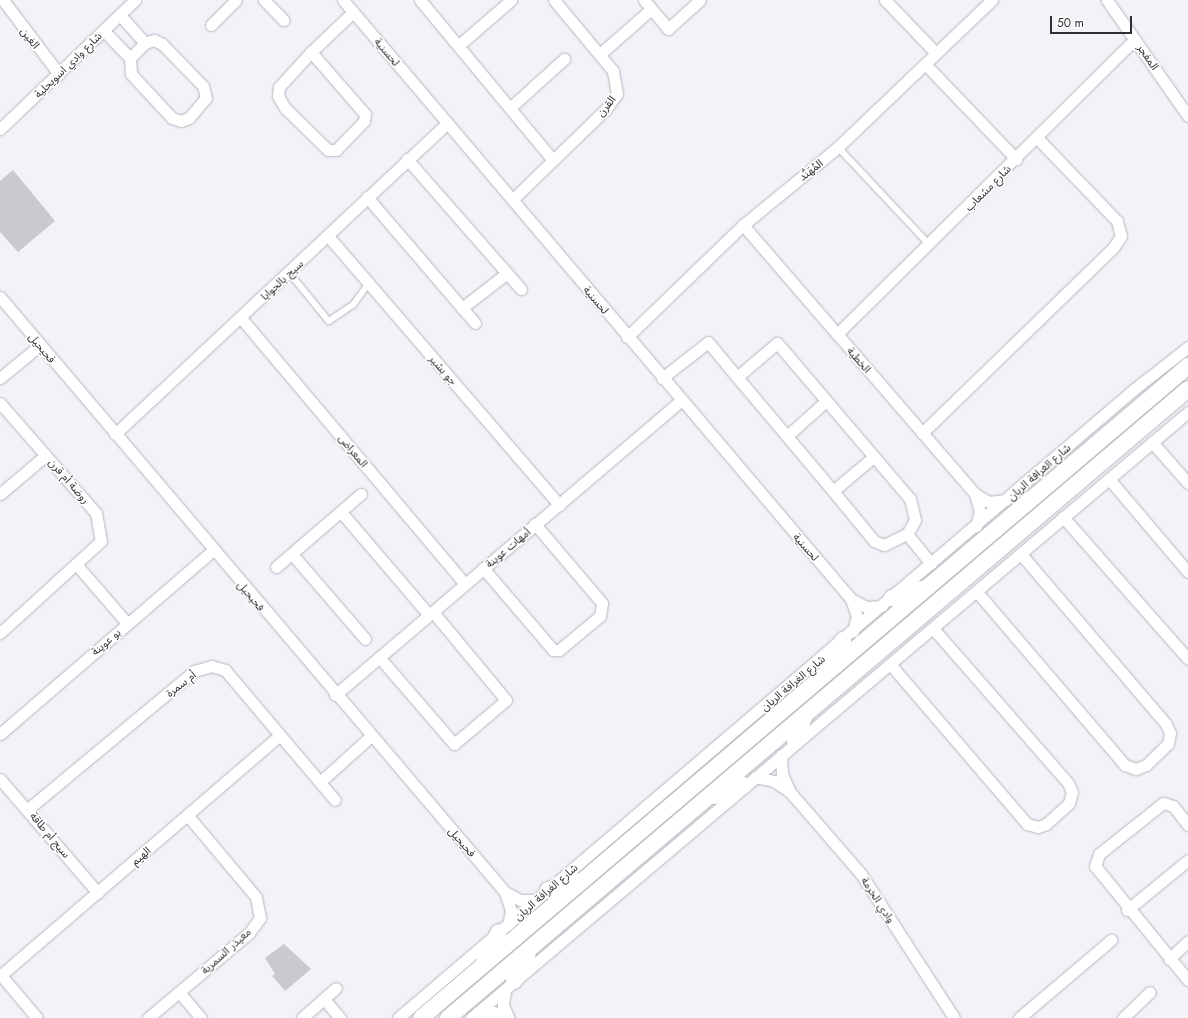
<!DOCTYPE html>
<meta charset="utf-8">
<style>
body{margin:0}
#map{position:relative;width:1188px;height:1018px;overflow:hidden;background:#f4f1f9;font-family:Jost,"Noto Sans Arabic",sans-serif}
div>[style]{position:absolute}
.building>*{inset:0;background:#c9c9d0}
.roads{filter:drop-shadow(0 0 1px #b8b5bd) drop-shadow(0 0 1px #b8b5bd)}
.service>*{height:5.5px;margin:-2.75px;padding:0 2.75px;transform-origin:2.75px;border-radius:2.75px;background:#fff}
.minor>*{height:11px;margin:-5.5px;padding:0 5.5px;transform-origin:5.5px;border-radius:5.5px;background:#fff}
.secondary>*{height:16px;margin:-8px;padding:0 8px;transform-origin:8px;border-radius:8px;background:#fff}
span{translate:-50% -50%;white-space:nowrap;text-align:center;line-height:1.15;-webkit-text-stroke:3.5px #fff;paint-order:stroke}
.street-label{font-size:11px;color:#302f32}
.scale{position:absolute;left:1050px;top:16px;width:82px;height:18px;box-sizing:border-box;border:2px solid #302f32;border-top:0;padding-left:5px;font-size:12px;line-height:14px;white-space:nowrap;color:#302f32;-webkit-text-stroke:3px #fff;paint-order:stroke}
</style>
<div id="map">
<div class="building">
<i style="clip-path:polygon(13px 170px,55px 221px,18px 252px,0 232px,0 181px)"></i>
<i style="clip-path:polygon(284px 944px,311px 969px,285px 991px,272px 976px,275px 974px,265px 958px)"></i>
</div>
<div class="roads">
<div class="service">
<i style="left:838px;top:147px;width:134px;rotate:46.8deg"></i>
<i style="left:289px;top:272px;width:63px;rotate:50.8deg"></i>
<i style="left:329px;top:321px;width:29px;rotate:-34deg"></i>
<i style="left:353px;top:305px;width:27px;rotate:-54deg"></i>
</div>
<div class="minor">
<i style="left:3px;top:0;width:93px;rotate:52.9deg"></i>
<i style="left:264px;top:0;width:28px;rotate:46deg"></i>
<i style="left:343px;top:0;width:785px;rotate:49.7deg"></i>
<i style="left:851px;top:599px;width:17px;rotate:28deg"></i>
<i style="left:866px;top:607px;width:16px;rotate:-4deg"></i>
<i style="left:420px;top:0;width:208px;rotate:50.3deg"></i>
<i style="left:644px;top:0;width:38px;rotate:50deg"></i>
<i style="left:668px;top:29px;width:43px;rotate:-42.2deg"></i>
<i style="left:885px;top:0;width:74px;rotate:46.1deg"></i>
<i style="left:1107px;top:0;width:141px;rotate:55.1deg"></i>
<i style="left:211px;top:25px;width:35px;rotate:-45deg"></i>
<i style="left:104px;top:31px;width:37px;rotate:46deg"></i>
<i style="left:130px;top:58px;width:16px;rotate:86deg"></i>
<i style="left:131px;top:74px;width:60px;rotate:47deg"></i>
<i style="left:172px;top:118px;width:9px;rotate:18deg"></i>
<i style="left:181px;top:121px;width:9px;rotate:-21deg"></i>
<i style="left:189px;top:118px;width:26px;rotate:-50deg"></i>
<i style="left:206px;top:98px;width:12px;rotate:-104deg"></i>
<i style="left:203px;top:86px;width:59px;rotate:-134.3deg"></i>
<i style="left:162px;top:44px;width:9px;rotate:-153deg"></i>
<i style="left:154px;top:40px;width:9px;rotate:162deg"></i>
<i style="left:145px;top:43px;width:38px;rotate:-132deg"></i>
<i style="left:459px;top:45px;width:69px;rotate:-40.9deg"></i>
<i style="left:311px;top:52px;width:82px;rotate:48.9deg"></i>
<i style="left:365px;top:114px;width:7px;rotate:98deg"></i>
<i style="left:364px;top:121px;width:40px;rotate:134deg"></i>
<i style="left:336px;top:150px;width:8px;rotate:180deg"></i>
<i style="left:328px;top:150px;width:60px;rotate:-135.7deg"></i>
<i style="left:285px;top:108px;width:14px;rotate:-120deg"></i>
<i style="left:278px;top:96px;width:9px;rotate:-84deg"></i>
<i style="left:279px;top:87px;width:47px;rotate:-47.6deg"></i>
<i style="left:311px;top:52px;width:58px;rotate:-43.6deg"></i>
<i style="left:600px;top:54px;width:68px;rotate:-41.4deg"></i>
<i style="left:130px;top:58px;width:21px;rotate:-45deg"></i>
<i style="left:925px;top:64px;width:132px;rotate:46.2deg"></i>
<i style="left:511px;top:107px;width:72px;rotate:-42.2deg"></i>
<i style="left:0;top:129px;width:187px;rotate:-43.7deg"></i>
<i style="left:407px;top:159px;width:173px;rotate:48.8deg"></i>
<i style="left:367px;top:197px;width:166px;rotate:49.4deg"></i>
<i style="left:513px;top:199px;width:129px;rotate:-44.1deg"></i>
<i style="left:606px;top:109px;width:19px;rotate:-54deg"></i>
<i style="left:617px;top:94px;width:23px;rotate:-100deg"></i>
<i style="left:613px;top:71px;width:92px;rotate:-129.7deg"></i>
<i style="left:743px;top:225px;width:355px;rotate:49.2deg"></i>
<i style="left:975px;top:494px;width:16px;rotate:30deg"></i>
<i style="left:989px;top:502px;width:17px;rotate:-7deg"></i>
<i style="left:328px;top:236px;width:355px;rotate:49.3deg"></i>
<i style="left:0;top:297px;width:780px;rotate:49.68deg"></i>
<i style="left:505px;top:892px;width:17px;rotate:28deg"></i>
<i style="left:520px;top:900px;width:16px"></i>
<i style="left:462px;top:308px;width:57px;rotate:-37.9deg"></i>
<i style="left:241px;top:318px;width:348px;rotate:49.9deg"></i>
<i style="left:837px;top:334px;width:419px;rotate:-44.7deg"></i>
<i style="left:627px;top:337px;width:161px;rotate:-44deg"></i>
<i style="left:743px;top:225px;width:123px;rotate:-39.4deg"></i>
<i style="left:838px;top:147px;width:213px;rotate:-43.7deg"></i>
<i style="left:0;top:378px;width:52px;rotate:-39.5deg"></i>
<i style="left:662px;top:378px;width:58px;rotate:-38deg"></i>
<i style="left:708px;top:342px;width:45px;rotate:50.4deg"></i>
<i style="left:737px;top:377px;width:149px;rotate:49.9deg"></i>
<i style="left:833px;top:491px;width:65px;rotate:50.6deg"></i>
<i style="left:874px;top:541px;width:11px;rotate:22deg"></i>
<i style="left:884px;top:545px;width:25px;rotate:-26deg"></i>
<i style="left:907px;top:534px;width:16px;rotate:-60deg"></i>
<i style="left:915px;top:520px;width:22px;rotate:-103deg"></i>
<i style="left:910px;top:499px;width:205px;rotate:-130.4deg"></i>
<i style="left:777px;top:343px;width:52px;rotate:139.6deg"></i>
<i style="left:0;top:403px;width:146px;rotate:48.9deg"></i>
<i style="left:96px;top:513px;width:28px;rotate:80deg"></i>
<i style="left:101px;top:541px;width:137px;rotate:137.7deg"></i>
<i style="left:922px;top:433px;width:266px;rotate:-44.1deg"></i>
<i style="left:1113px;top:248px;width:14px;rotate:-56deg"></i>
<i style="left:1121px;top:236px;width:16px;rotate:-105deg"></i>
<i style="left:1117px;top:221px;width:115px;rotate:-133.9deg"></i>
<i style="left:115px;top:434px;width:455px;rotate:-43.1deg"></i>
<i style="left:787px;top:436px;width:52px;rotate:-41.9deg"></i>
<i style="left:1152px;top:442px;width:55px;rotate:48.7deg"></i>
<i style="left:1109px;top:479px;width:122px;rotate:49.7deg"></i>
<i style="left:833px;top:491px;width:51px;rotate:-40.2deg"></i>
<i style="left:0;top:494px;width:60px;rotate:-40.3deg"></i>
<i style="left:975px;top:494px;width:18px;rotate:74deg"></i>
<i style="left:980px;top:511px;width:16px;rotate:105deg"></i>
<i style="left:341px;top:512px;width:135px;rotate:49.5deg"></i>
<i style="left:1063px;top:517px;width:189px;rotate:48.6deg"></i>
<i style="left:907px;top:534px;width:38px;rotate:51deg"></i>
<i style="left:292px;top:554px;width:112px;rotate:49.3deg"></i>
<i style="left:76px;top:564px;width:78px;rotate:49.2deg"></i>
<i style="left:276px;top:567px;width:112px;rotate:-40.7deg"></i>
<i style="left:483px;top:568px;width:108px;rotate:49.5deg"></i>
<i style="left:553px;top:650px;width:6px"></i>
<i style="left:559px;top:650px;width:53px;rotate:-39.7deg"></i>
<i style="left:600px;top:616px;width:13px;rotate:-81deg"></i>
<i style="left:602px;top:603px;width:104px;rotate:-130.3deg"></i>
<i style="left:977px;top:592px;width:228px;rotate:49.5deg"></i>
<i style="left:1125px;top:765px;width:12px;rotate:20deg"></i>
<i style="left:1136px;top:769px;width:11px;rotate:-22deg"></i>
<i style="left:1146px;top:765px;width:30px;rotate:-44deg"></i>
<i style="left:1168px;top:744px;width:11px;rotate:-80deg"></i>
<i style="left:1170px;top:733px;width:10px;rotate:-114deg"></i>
<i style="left:1166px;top:724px;width:223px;rotate:-130.5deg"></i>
<i style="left:851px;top:599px;width:18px;rotate:71deg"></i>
<i style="left:857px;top:616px;width:16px;rotate:105deg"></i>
<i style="left:379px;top:657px;width:115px;rotate:49.2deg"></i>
<i style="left:454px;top:744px;width:68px;rotate:-40.2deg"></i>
<i style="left:506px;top:700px;width:114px;rotate:-129.7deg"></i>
<i style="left:890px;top:664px;width:211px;rotate:49.4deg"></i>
<i style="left:1027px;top:824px;width:11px;rotate:15deg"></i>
<i style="left:1038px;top:827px;width:9px;rotate:-21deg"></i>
<i style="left:1046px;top:824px;width:31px;rotate:-42deg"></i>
<i style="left:1069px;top:803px;width:11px;rotate:-75deg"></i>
<i style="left:1072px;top:792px;width:10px;rotate:-114deg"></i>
<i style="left:1068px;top:783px;width:206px;rotate:-131.1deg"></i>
<i style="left:335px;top:695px;width:454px;rotate:-40.4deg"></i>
<i style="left:0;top:734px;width:280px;rotate:-40.8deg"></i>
<i style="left:781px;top:755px;width:19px;rotate:87deg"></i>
<i style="left:782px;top:774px;width:20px;rotate:66deg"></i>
<i style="left:790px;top:792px;width:108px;rotate:49.1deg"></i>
<i style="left:861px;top:874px;width:171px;rotate:57.1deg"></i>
<i style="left:755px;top:777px;width:19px;rotate:12deg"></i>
<i style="left:774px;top:781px;width:18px;rotate:34deg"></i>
<i style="left:0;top:779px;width:150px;rotate:49.3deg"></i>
<i style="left:320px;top:782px;width:67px;rotate:-42deg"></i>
<i style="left:28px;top:809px;width:216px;rotate:-39.7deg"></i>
<i style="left:194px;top:671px;width:18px;rotate:-16deg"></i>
<i style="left:211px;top:666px;width:15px;rotate:16deg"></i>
<i style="left:225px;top:670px;width:170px;rotate:49.8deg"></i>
<i style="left:1188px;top:825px;width:24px;rotate:-128deg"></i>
<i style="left:1173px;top:806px;width:10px;rotate:-163deg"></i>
<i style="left:1163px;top:803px;width:82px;rotate:141.4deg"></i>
<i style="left:1099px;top:854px;width:13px;rotate:108deg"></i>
<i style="left:1095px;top:866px;width:147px;rotate:50.8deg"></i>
<i style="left:505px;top:892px;width:20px;rotate:72deg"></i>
<i style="left:511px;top:911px;width:14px;rotate:102deg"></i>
<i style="left:1127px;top:910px;width:79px;rotate:-39.3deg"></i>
<i style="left:1169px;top:959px;width:26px;rotate:-43deg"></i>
<i style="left:0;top:974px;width:57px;rotate:49.9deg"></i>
<i style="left:1px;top:975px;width:367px;rotate:-40.7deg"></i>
<i style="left:505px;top:990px;width:15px;rotate:98deg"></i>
<i style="left:503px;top:1005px;width:13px;rotate:67deg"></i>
<i style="left:179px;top:992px;width:34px;rotate:50deg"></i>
<i style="left:324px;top:999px;width:25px;rotate:50deg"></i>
<i style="left:477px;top:1013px;width:17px;rotate:-3deg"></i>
<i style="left:494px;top:1012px;width:16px;rotate:22deg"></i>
<i style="left:148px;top:1018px;width:132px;rotate:-40.1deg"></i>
<i style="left:249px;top:933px;width:19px;rotate:-54deg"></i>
<i style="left:260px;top:918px;width:21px;rotate:-101deg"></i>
<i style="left:256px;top:897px;width:106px;rotate:-130deg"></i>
<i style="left:302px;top:1018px;width:45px;rotate:-41.4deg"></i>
<i style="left:398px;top:1018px;width:967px;rotate:-40.51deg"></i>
<i style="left:1133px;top:390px;width:70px;rotate:-38deg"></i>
<i style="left:471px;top:1018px;width:939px;rotate:-40.2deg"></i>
<i style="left:1019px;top:1018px;width:121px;rotate:-40.3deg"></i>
<i style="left:1123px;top:1018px;width:37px;rotate:-44deg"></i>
</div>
<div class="secondary">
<i style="left:892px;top:598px;width:31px;rotate:-17deg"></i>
<i style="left:828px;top:667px;width:31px;rotate:-61deg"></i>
<i style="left:795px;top:742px;width:29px;rotate:-70deg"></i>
<i style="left:714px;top:796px;width:32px;rotate:-20deg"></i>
<i style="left:548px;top:890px;width:30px;rotate:-17deg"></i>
<i style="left:485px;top:959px;width:30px;rotate:-63deg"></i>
<i style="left:514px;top:981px;width:30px;rotate:-63deg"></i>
<i style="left:421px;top:1018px;width:1007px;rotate:-40.37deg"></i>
<i style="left:448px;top:1018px;width:971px;rotate:-40.36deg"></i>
</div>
</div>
<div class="street-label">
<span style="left:30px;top:38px;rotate:52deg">الغين</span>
<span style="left:387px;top:52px;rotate:50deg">لحسنية</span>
<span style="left:1148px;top:57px;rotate:56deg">المفجر</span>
<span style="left:68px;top:65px;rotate:-44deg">شارع وادي اسويحلية</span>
<span style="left:606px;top:106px;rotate:-51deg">القرن</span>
<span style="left:811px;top:170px;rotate:-38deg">المُهَنَّد</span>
<span style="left:988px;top:188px;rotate:-45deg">شارع مشعاب</span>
<span style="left:282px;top:280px;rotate:-43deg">سيج بالحوايا</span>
<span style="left:596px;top:300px;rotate:50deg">لحسنية</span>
<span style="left:42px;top:348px;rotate:50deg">فحيحيل</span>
<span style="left:859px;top:360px;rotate:49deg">الخطية</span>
<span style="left:443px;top:370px;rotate:49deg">جو بشير</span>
<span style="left:353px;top:451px;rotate:50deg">المعراض</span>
<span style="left:1039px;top:472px;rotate:-41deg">شارع الغرافة الريان</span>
<span style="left:69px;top:481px;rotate:49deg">روضة أم قرن</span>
<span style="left:806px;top:547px;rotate:49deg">لحسنية</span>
<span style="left:508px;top:548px;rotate:-40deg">أمهات عوينة</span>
<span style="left:251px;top:596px;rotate:50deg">فحيحيل</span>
<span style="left:106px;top:642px;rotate:-41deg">بو عوينة</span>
<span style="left:793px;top:683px;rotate:-40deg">شارع الغرافة الريان</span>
<span style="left:181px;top:684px;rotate:-38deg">أم سمرة</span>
<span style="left:50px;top:835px;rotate:50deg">سيج أم طاقة</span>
<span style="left:462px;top:842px;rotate:49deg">فحيحيل</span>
<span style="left:141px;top:856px;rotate:-41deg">الهيم</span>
<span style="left:546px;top:892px;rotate:-41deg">شارع الغرافة الريان</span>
<span style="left:878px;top:900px;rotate:57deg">وادي الخرمة</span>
<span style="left:226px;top:951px;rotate:-42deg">معيذر السمرية</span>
</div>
<div class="scale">50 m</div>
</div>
